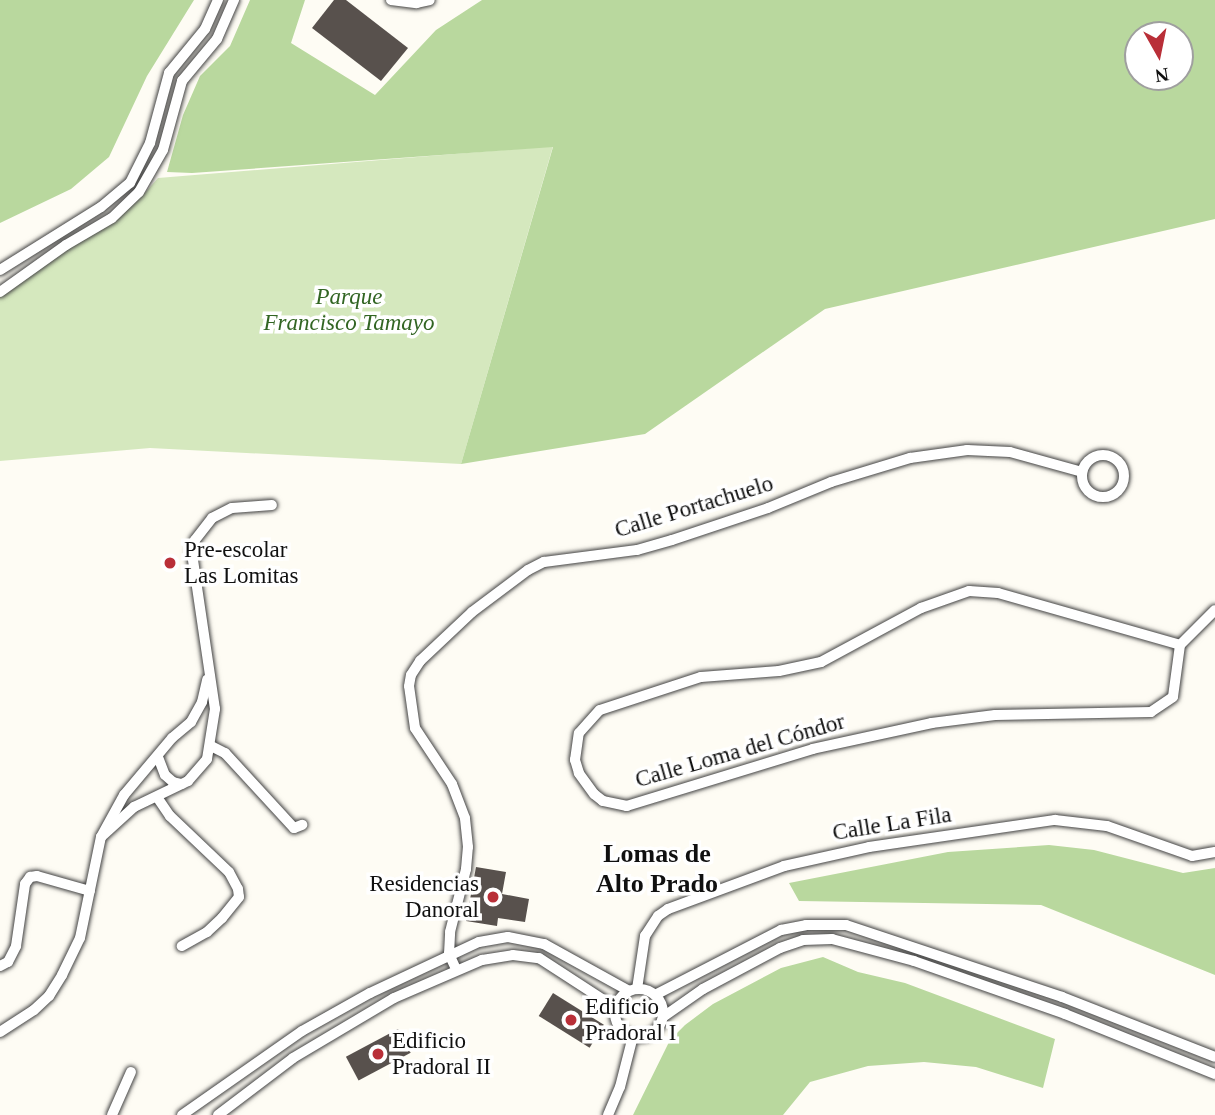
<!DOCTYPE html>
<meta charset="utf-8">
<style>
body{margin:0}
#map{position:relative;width:1215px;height:1115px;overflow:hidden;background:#fefcf4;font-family:Georgia,serif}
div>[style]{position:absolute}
.green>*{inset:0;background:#d5e8be}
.forest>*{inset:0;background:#b9d89e}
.building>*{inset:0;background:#58514d;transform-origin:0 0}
.roads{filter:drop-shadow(0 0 2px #434343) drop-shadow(0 0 2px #434343)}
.street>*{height:10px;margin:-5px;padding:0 5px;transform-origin:5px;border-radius:5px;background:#fff}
.street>.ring{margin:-5px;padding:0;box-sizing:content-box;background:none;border:10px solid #fff;border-radius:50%}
.dots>*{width:19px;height:19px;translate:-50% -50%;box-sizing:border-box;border:4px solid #fff;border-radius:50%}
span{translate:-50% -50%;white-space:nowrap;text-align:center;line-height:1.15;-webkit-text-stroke:7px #fff;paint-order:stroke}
.park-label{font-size:23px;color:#326523;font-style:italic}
.street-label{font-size:23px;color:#101010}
.poi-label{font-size:23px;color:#101010}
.left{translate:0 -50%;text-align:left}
.right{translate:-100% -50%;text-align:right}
.quarter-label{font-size:26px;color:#101010;font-weight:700}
.north{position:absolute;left:1124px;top:21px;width:70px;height:70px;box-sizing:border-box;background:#fff;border:2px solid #9f9f9f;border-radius:50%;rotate:171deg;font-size:19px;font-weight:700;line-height:28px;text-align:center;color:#101010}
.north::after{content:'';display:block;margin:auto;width:24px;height:32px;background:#b92f38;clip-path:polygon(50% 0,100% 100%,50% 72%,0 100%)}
</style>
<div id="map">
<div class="green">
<i style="clip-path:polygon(553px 146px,461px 464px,150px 448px,0 461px,0 290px,143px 195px,158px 178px)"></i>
</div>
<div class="forest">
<i style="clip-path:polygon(0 0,194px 0,147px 76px,109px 157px,71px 189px,0 223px)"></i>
<i style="clip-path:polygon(evenodd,250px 0,305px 0,291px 43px,375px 95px,436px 30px,482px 0,1215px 0,1215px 219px,825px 309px,645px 434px,461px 464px,553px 147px,192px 173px,167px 172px,183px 115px,200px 76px,230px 46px,250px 0,1138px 35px,1180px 35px,1180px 77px,1138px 77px,1138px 35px)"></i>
<i style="clip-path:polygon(1049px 845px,1094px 850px,1183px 873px,1215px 868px,1215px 975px,1041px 905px,799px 901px,789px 883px,948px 852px)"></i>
<i style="clip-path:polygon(823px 957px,858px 972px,905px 983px,1055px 1039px,1043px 1088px,976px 1067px,924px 1062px,868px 1066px,810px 1082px,783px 1115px,633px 1115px,670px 1040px,685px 1025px,713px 1004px,781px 968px)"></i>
</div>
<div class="building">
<i style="clip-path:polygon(334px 0,346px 0,408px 48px,381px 81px,312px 28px)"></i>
<i style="clip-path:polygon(476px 867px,506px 872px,502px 894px,529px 899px,525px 922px,498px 918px,497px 926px,466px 921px)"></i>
<i style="left:553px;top:993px;width:60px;height:27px;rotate:32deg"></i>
<i style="left:398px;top:1029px;width:27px;height:59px;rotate:62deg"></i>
</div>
<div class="roads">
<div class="street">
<i style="left:391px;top:0;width:26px;rotate:7deg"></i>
<i style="left:417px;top:3px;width:13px;rotate:-13deg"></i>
<i style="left:0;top:270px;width:119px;rotate:-32deg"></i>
<i style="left:101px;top:207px;width:38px;rotate:-40deg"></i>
<i style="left:130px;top:183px;width:45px;rotate:-63.4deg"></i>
<i style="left:150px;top:143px;width:73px;rotate:-74.8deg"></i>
<i style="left:169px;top:73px;width:57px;rotate:-50.7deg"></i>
<i style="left:205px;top:29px;width:32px;rotate:-66deg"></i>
<i style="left:0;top:292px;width:81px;rotate:-35.5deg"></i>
<i style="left:66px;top:245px;width:53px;rotate:-30.4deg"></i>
<i style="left:112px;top:218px;width:37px;rotate:-44deg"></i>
<i style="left:139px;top:192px;width:48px;rotate:-60.3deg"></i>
<i style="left:163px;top:150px;width:72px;rotate:-74.6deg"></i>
<i style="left:182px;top:81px;width:55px;rotate:-50.2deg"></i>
<i style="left:217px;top:39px;width:43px;rotate:-66.4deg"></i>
<i class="ring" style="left:1082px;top:455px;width:32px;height:32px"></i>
<i style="left:969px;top:591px;width:29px;rotate:4deg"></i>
<i style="left:998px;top:593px;width:189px;rotate:15.9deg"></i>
<i style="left:1180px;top:645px;width:52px;rotate:97.7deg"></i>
<i style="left:1173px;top:697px;width:27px;rotate:146deg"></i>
<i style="left:1151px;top:712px;width:156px;rotate:178.9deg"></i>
<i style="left:995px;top:715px;width:64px;rotate:172.8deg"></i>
<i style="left:932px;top:723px;width:122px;rotate:167.7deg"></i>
<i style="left:813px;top:749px;width:195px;rotate:163deg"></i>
<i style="left:627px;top:806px;width:25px;rotate:-168deg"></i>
<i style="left:603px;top:801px;width:11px;rotate:-142deg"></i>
<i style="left:594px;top:794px;width:26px;rotate:-126deg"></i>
<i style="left:579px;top:773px;width:14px;rotate:-107deg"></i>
<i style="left:575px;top:760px;width:27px;rotate:-82deg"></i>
<i style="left:579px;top:733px;width:31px;rotate:-48deg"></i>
<i style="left:600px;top:710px;width:106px;rotate:-18.1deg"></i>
<i style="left:701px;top:677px;width:78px;rotate:-4.4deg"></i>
<i style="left:779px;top:671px;width:43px;rotate:-12.1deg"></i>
<i style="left:821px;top:662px;width:114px;rotate:-28.4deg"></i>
<i style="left:921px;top:608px;width:51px;rotate:-19.5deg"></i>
<i style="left:1180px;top:645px;width:49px;rotate:-45deg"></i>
<i style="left:211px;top:746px;width:16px;rotate:27deg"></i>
<i style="left:225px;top:753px;width:102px;rotate:47.4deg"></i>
<i style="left:294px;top:828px;width:9px;rotate:-21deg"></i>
<i style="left:158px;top:757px;width:19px;rotate:69deg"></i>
<i style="left:165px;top:775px;width:11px;rotate:41deg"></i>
<i style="left:173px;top:782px;width:9px;rotate:13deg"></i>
<i style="left:157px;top:797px;width:23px;rotate:56deg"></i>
<i style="left:170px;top:816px;width:81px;rotate:43.5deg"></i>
<i style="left:229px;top:872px;width:19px;rotate:62deg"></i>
<i style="left:238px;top:889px;width:8px;rotate:83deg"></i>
<i style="left:239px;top:897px;width:27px;rotate:129deg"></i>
<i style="left:222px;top:918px;width:21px;rotate:137deg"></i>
<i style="left:207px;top:932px;width:29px;rotate:151deg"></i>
<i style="left:101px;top:837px;width:45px;rotate:-42.3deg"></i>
<i style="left:134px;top:807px;width:60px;rotate:-25.7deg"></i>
<i style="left:188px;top:781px;width:29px;rotate:-49deg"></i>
<i style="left:207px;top:759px;width:51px;rotate:-80.9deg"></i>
<i style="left:215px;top:709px;width:157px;rotate:-98.4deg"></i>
<i style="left:192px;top:554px;width:14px;rotate:-78deg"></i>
<i style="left:195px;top:540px;width:28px;rotate:-52deg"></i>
<i style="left:212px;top:518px;width:22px;rotate:-27deg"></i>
<i style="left:232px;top:508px;width:40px;rotate:-4.3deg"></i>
<i style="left:0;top:966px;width:9px;rotate:-27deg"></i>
<i style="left:8px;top:962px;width:18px;rotate:-63deg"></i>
<i style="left:16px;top:946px;width:63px;rotate:-81.7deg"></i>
<i style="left:25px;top:884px;width:9px;rotate:-54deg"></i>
<i style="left:30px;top:877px;width:7px;rotate:-8deg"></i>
<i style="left:37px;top:876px;width:55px;rotate:15.8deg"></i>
<i style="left:456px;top:969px;width:17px;rotate:-115deg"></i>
<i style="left:449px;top:954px;width:22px;rotate:-87deg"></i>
<i style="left:450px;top:932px;width:65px;rotate:-75.7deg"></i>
<i style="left:466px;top:869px;width:22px;rotate:-85deg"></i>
<i style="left:468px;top:847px;width:29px;rotate:-96deg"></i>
<i style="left:465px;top:818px;width:36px;rotate:-111deg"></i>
<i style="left:452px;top:784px;width:67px;rotate:-123.5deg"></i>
<i style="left:415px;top:728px;width:42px;rotate:-98.1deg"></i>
<i style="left:409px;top:686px;width:11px;rotate:-80deg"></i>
<i style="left:411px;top:675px;width:17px;rotate:-57deg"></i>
<i style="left:420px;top:661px;width:71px;rotate:-43.3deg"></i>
<i style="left:472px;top:612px;width:70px;rotate:-36.9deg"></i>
<i style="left:528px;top:570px;width:18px;rotate:-27deg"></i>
<i style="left:544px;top:562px;width:94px;rotate:-7.4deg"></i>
<i style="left:637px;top:550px;width:36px;rotate:-16deg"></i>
<i style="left:672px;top:540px;width:101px;rotate:-18.4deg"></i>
<i style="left:768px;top:508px;width:68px;rotate:-22.4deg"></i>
<i style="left:831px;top:482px;width:83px;rotate:-16.9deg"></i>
<i style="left:910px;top:458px;width:58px;rotate:-8deg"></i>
<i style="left:967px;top:450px;width:43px;rotate:2.7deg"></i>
<i style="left:1010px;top:452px;width:75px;rotate:15.5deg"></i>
<i style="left:637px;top:989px;width:54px;rotate:-81.4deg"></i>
<i style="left:645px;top:936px;width:24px;rotate:-57deg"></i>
<i style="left:658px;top:916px;width:12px;rotate:-35deg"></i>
<i style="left:668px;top:909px;width:124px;rotate:-20.3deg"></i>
<i style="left:784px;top:866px;width:87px;rotate:-12.6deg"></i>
<i style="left:869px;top:847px;width:188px;rotate:-8.3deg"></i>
<i style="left:1055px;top:820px;width:52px;rotate:6.6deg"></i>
<i style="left:1107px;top:826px;width:90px;rotate:19.4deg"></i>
<i style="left:1192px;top:856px;width:23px;rotate:-10deg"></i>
<i class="ring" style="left:615px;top:989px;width:38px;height:38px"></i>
<i style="left:655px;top:995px;width:142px;rotate:-27.3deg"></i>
<i style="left:781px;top:930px;width:25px;rotate:-11deg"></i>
<i style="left:806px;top:925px;width:40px"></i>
<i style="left:846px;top:925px;width:228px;rotate:18.4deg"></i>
<i style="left:1062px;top:997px;width:164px;rotate:21.4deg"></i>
<i style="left:663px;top:1017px;width:49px;rotate:-35deg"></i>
<i style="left:703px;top:989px;width:87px;rotate:-28deg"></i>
<i style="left:780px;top:948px;width:24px;rotate:-19deg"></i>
<i style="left:803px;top:940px;width:29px;rotate:-2deg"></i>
<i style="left:832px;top:939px;width:85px;rotate:15deg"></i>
<i style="left:914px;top:961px;width:160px;rotate:19.3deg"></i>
<i style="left:1065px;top:1014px;width:162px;rotate:21.8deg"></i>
<i style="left:0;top:1032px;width:40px;rotate:-32.9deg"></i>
<i style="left:34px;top:1010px;width:21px;rotate:-43deg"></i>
<i style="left:49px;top:996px;width:25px;rotate:-58deg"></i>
<i style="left:62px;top:975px;width:41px;rotate:-64.1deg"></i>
<i style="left:80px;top:938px;width:103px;rotate:-78.3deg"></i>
<i style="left:101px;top:837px;width:48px;rotate:-61.3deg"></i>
<i style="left:124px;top:795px;width:75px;rotate:-49.9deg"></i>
<i style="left:172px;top:738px;width:25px;rotate:-40deg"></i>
<i style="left:191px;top:722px;width:23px;rotate:-61deg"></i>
<i style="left:202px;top:702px;width:23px;rotate:-77deg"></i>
<i style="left:112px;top:1115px;width:47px;rotate:-66.2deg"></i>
<i style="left:182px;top:1115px;width:146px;rotate:-35deg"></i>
<i style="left:302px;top:1031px;width:78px;rotate:-29.2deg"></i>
<i style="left:370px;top:993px;width:120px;rotate:-25.1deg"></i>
<i style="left:479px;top:942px;width:29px;rotate:-10deg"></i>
<i style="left:508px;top:937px;width:37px;rotate:11deg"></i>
<i style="left:544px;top:944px;width:97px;rotate:28.9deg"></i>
<i style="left:218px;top:1115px;width:94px;rotate:-37.2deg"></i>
<i style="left:293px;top:1058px;width:117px;rotate:-30.7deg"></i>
<i style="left:394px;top:998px;width:96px;rotate:-23.4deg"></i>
<i style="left:482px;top:960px;width:31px;rotate:-9deg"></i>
<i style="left:513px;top:955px;width:26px;rotate:7deg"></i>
<i style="left:539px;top:958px;width:92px;rotate:33deg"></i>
<i style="left:608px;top:1115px;width:30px;rotate:-67deg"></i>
<i style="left:620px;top:1087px;width:53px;rotate:-75.7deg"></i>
</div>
</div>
<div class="dots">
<i style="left:170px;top:563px;background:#b92f38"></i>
<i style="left:493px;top:897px;background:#b92f38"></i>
<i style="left:571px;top:1020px;background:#b92f38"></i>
<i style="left:378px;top:1054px;background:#b92f38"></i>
</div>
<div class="park-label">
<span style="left:349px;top:310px">Parque<br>Francisco Tamayo</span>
</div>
<div class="street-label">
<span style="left:694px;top:507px;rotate:-17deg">Calle Portachuelo</span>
<span style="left:740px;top:751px;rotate:-16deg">Calle Loma del Cóndor</span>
<span style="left:892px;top:824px;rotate:-9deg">Calle La Fila</span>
</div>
<div class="poi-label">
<span class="left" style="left:184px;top:563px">Pre-escolar<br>Las Lomitas</span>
<span class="right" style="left:479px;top:897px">Residencias<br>Danoral</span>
<span class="left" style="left:585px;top:1020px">Edificio<br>Pradoral I</span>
<span class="left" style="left:392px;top:1054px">Edificio<br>Pradoral II</span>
</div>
<div class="quarter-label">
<span style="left:657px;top:869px">Lomas de<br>Alto Prado</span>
</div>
<div class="north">N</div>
</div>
